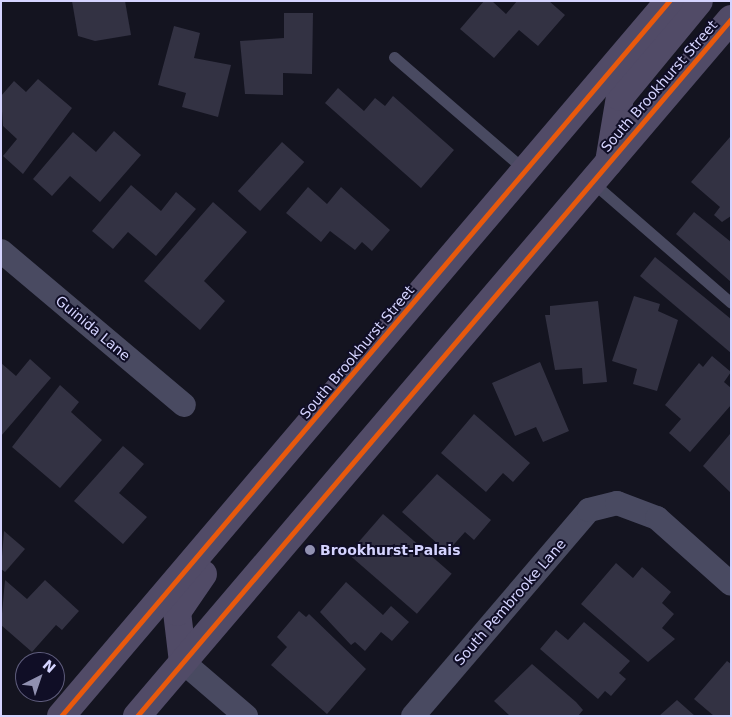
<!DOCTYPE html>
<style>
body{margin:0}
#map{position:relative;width:732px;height:717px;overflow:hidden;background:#141420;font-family:"DejaVu Sans",sans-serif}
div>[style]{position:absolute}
.building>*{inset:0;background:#333243;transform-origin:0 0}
.service>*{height:11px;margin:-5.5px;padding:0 5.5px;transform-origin:5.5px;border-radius:5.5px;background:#494a61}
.minor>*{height:24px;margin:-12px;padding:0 12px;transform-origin:12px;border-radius:12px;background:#494a61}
.primary>*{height:28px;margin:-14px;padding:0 14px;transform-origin:14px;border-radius:14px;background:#514b67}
.cycleway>*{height:5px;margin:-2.5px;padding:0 2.5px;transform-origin:2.5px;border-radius:2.5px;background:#e8590c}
.dots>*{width:14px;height:14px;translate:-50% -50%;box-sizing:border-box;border:2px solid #100e26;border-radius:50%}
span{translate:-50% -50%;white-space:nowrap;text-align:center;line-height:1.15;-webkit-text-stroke:4px #100e26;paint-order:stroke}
.street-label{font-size:14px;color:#d5d4ff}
.poi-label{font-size:14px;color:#d5d4ff;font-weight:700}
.left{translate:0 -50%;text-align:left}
.frame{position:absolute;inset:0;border:2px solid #d5d4ff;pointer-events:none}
.north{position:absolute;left:15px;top:652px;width:50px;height:50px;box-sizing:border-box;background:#100e26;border:1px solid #5f5d7d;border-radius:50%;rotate:41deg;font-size:14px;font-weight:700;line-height:20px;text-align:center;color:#d5d4ff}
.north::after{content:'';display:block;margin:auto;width:18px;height:22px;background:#9191b1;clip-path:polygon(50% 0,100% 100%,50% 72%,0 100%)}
</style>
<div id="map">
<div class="building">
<i style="clip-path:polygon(72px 1px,125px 1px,131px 35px,95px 41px,78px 36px)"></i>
<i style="clip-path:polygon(484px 1px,492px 1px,506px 14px,517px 1px,549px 1px,565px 15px,538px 46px,519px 30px,494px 58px,460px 29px)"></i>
<i style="clip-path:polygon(284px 13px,313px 13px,312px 74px,283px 73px,283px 95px,245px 94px,240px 41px,284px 38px)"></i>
<i style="clip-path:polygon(174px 26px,200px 33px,194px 58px,231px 65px,218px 117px,182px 107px,186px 93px,158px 85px)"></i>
<i style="clip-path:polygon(38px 79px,72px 108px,23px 174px,3px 156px,17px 139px,3px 126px,1px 96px,14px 81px,26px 92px)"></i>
<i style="clip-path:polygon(338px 88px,364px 111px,375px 98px,385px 106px,393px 96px,454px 150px,421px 188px,325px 103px)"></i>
<i style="clip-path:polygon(114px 131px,141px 155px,100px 202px,70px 176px,52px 196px,33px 179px,73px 132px,96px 152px)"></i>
<i style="clip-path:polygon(730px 137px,731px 216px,722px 222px,714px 215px,720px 207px,691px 182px)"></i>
<i style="left:282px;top:142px;width:30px;height:66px;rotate:42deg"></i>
<i style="clip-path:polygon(131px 185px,161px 211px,176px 192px,196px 209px,156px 256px,128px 232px,113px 249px,92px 231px)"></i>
<i style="clip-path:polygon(308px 187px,327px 204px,341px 187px,390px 230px,372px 251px,362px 242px,355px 250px,330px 231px,321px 242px,286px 213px)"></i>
<i style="clip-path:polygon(213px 202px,247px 232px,204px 281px,225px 301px,200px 330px,144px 281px)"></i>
<i style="clip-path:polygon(694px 212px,731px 242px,731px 282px,676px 234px)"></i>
<i style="clip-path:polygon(655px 257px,731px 319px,731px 353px,640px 276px)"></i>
<i style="clip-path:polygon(634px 296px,660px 304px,658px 311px,678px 320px,657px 391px,633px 384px,637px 369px,612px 361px)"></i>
<i style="clip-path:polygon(598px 301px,607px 382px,583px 384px,582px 368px,555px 370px,545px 315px,550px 315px,550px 306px)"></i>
<i style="clip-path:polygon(712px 356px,731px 372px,724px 382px,731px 388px,731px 405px,690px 452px,669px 433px,681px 419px,665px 405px,699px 363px,703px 367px)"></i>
<i style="clip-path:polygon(30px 359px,51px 378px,1px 436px,1px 363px,16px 376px)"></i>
<i style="clip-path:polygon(540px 362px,569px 431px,543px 442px,536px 427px,515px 436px,492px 383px)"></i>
<i style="clip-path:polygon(60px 385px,79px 402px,71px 412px,102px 440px,60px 488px,12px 447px)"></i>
<i style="clip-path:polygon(474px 414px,530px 463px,513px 482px,503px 473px,486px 492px,441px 453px)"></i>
<i style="clip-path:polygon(731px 427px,731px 493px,703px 466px,730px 434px)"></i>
<i style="clip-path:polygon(123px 446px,144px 464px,119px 493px,147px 517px,123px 544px,74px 501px)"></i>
<i style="clip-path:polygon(437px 474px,491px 520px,474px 540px,465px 532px,447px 552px,402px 512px)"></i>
<i style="left:383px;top:514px;width:91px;height:53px;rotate:41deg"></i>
<i style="clip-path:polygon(4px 531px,25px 549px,5px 572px,1px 569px)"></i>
<i style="clip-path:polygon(616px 563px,633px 578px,642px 567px,671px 592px,662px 603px,674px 614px,662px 628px,675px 639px,648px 662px,581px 604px)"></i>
<i style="clip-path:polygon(5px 580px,27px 599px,45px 580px,79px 611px,62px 630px,56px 625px,32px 652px,1px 625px)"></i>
<i style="clip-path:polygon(346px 582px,383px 615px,391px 606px,409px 622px,392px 641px,381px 632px,365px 651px,355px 642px,351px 645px,320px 612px)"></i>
<i style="clip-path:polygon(299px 611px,306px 617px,309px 614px,366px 669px,327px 714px,271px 665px,287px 647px,277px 637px)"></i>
<i style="clip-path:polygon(584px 622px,630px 661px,619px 673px,626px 679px,611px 696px,605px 691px,598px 699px,540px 649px,556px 630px,568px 640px)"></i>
<i style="clip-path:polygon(727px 661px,731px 664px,731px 716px,714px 716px,694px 699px)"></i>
<i style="clip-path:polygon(532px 664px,576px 702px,583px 710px,578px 716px,510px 716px,494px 701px)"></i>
<i style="clip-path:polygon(677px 700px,695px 716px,659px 716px)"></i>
</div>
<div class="service">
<i style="left:394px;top:57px;width:173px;rotate:40.8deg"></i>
<i style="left:592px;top:182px;width:184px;rotate:41deg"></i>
</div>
<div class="minor">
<i style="left:1px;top:251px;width:239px;rotate:40.1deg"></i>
<i style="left:183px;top:662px;width:83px;rotate:40.6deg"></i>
<i style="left:413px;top:716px;width:271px;rotate:-49.5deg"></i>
<i style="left:589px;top:510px;width:29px;rotate:-14deg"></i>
<i style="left:617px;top:503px;width:43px;rotate:20.6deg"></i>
<i style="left:657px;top:518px;width:99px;rotate:41.7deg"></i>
</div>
<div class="primary">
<i style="left:609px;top:162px;width:66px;rotate:-80.4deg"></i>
<i style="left:620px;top:97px;width:124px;rotate:-50.5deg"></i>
<i style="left:183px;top:662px;width:50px;rotate:-96.8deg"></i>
<i style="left:177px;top:612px;width:46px;rotate:-55.6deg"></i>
<i style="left:61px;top:716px;width:939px;rotate:-49.62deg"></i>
<i style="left:137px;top:716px;width:916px;rotate:-49.56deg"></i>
</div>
<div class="cycleway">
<i style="left:61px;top:716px;width:939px;rotate:-49.62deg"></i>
<i style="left:137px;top:716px;width:916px;rotate:-49.56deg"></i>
</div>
<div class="dots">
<i style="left:310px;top:550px;background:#9191b1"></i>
</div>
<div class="street-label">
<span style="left:659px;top:86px;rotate:-49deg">South Brookhurst Street</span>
<span style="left:93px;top:328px;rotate:40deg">Guinida Lane</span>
<span style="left:357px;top:352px;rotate:-50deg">South Brookhurst Street</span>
<span style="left:510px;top:602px;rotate:-49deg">South Pembrooke Lane</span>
</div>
<div class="poi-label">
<span class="left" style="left:320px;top:550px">Brookhurst-Palais</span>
</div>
<div class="frame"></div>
<div class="north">N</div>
</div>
